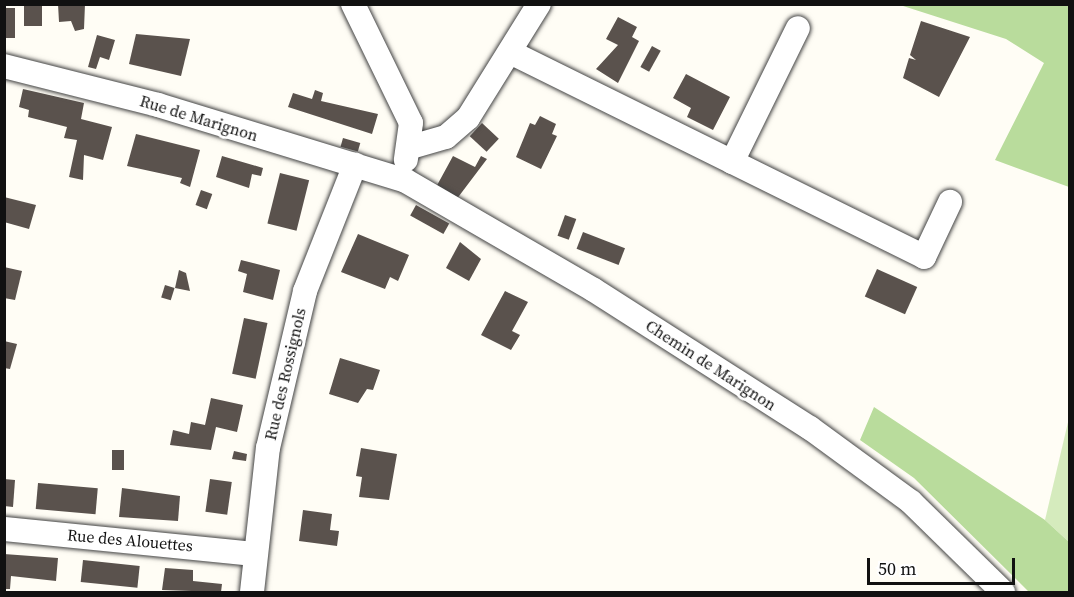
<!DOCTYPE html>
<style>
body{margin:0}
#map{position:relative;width:1074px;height:597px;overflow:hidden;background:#fffdf5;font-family:"Source Serif 4",serif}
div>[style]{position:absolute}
.green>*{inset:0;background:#d5ebbd}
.forest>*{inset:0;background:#b9dc9c}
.building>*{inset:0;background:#5a524d;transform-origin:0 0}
.roads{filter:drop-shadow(0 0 2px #444) drop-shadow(0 0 2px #444)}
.minor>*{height:24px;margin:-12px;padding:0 12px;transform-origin:12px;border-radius:12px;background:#fff}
span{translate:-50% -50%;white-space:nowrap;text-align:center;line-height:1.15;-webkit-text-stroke:6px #fff;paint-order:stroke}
.street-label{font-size:16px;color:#111}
.frame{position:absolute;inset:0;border:6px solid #111;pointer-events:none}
.scale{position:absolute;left:867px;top:558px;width:148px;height:27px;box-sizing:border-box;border:3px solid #111;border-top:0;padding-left:8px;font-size:18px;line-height:21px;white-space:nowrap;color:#111;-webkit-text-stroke:4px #fff;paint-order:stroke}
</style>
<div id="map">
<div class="green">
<i style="clip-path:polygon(1069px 418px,1070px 542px,1069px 542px,1045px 520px)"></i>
</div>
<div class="forest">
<i style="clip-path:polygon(900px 5px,1069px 5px,1069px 187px,995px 160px,1044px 63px,1006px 39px)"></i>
<i style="clip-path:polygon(874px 407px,1045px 520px,1069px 542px,1069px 592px,1029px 592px,914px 478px,860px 440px)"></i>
</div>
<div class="building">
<i style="left:24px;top:4px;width:18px;height:22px"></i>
<i style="clip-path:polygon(58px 4px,85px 4px,84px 29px,75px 31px,71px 21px,59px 22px)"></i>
<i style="left:4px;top:8px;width:11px;height:30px"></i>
<i style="clip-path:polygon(618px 17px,637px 27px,632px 37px,639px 41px,618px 83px,596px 69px,618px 45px,606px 39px)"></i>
<i style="clip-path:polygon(921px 21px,970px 37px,939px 97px,903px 78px,909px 58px,916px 60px,910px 55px)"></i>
<i style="clip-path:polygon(136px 34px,190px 39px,181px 76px,129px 64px)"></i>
<i style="clip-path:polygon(97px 35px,115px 40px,109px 60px,100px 57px,96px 69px,88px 67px)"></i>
<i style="left:652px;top:46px;width:10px;height:24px;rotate:29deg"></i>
<i style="clip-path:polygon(686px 74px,730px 97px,713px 130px,687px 117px,691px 108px,673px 98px)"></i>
<i style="clip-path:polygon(23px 89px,84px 103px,81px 119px,112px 127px,103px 160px,84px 155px,83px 180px,69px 177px,77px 140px,64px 138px,67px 127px,28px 117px,29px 110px,19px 107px)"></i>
<i style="clip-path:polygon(315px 90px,323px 93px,321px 101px,378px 114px,372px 134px,288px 107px,293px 93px,312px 99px)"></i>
<i style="clip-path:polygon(540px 116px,556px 124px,552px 134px,557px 136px,541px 169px,516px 157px,530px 123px,535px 125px)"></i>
<i style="left:482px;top:123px;width:23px;height:18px;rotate:43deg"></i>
<i style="clip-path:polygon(136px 134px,200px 150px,190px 187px,180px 183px,182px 178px,127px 166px)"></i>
<i style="left:343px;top:138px;width:18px;height:9px;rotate:16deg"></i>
<i style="clip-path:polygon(222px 156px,263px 168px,261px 176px,252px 174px,249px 188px,216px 177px)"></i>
<i style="clip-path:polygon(453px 156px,475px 167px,481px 156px,487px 159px,456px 200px,435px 189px)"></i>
<i style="left:280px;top:173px;width:30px;height:52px;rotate:14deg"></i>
<i style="left:201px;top:190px;width:12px;height:16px;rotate:20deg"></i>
<i style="clip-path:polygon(4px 197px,36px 205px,29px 229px,4px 222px)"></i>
<i style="left:416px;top:205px;width:38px;height:12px;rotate:29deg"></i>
<i style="left:565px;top:215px;width:12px;height:22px;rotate:20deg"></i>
<i style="left:583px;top:232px;width:45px;height:18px;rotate:21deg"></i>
<i style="clip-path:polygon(358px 234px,409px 255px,398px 281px,390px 277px,385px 289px,341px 272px)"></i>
<i style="clip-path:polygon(460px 242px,481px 259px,469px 281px,446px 268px)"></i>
<i style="clip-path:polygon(241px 260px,280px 270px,273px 300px,243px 292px,247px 274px,238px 271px)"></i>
<i style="clip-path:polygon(4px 267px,22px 271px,15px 300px,4px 298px)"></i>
<i style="left:877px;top:269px;width:44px;height:30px;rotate:24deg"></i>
<i style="clip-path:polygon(179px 270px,186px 273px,190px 291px,175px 288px)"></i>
<i style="left:165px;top:285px;width:10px;height:13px;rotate:17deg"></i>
<i style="clip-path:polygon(505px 291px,528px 302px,512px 331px,520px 335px,511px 350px,481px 335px)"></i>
<i style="left:244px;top:318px;width:24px;height:57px;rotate:12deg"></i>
<i style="clip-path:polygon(4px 341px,17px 344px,10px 369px,4px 368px)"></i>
<i style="clip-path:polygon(340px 358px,380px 370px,373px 390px,367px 389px,358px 403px,329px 394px)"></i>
<i style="clip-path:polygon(211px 398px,243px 405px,237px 432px,216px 427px,211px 450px,170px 445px,173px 430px,189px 434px,191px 422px,205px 425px)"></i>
<i style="clip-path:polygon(361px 448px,397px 454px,389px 500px,359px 497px,362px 477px,356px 476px)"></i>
<i style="left:112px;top:450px;width:12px;height:20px"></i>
<i style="clip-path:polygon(234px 451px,247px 454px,246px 461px,232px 459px)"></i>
<i style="clip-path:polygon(4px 479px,15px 480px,13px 507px,4px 506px)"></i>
<i style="left:210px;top:479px;width:22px;height:33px;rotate:8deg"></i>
<i style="left:38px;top:483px;width:60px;height:26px;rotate:5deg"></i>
<i style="clip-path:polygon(122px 488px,180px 496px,178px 521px,119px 517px)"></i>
<i style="clip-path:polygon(303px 510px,332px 514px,330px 530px,339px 531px,337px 546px,299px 541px)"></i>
<i style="clip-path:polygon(4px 554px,58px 558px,56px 581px,11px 576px,10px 589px,4px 589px)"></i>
<i style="left:83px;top:560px;width:57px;height:22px;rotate:6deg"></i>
<i style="clip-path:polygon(165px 568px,193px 570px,193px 581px,222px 584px,221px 592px,162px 590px)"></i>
</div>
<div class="roads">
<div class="minor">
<i style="left:353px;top:4px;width:132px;rotate:64deg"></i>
<i style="left:411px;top:123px;width:37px;rotate:98deg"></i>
<i style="left:510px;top:52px;width:462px;rotate:26.3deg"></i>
<i style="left:924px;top:257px;width:61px;rotate:-64.7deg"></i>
<i style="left:4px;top:66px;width:159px;rotate:14.2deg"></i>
<i style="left:158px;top:105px;width:259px;rotate:17deg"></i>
<i style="left:406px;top:181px;width:217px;rotate:30.1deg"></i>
<i style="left:594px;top:290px;width:256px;rotate:32.6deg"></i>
<i style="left:810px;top:428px;width:125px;rotate:36.2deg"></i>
<i style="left:911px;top:502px;width:129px;rotate:44.4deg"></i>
<i style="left:411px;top:147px;width:36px;rotate:-16deg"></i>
<i style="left:446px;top:137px;width:29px;rotate:-41deg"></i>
<i style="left:468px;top:118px;width:134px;rotate:-58.1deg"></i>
<i style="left:732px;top:162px;width:149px;rotate:-63.8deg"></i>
<i style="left:4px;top:529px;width:252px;rotate:5.7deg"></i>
<i style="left:252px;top:592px;width:145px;rotate:-83.7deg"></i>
<i style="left:268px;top:448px;width:161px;rotate:-76.7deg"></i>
<i style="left:305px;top:291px;width:136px;rotate:-68.4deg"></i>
</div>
</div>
<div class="street-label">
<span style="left:199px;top:118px;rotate:17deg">Rue de Marignon</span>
<span style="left:711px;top:365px;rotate:33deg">Chemin de Marignon</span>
<span style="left:285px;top:374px;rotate:-77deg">Rue des Rossignols</span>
<span style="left:130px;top:540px;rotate:5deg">Rue des Alouettes</span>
</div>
<div class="frame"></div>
<div class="scale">50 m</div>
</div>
